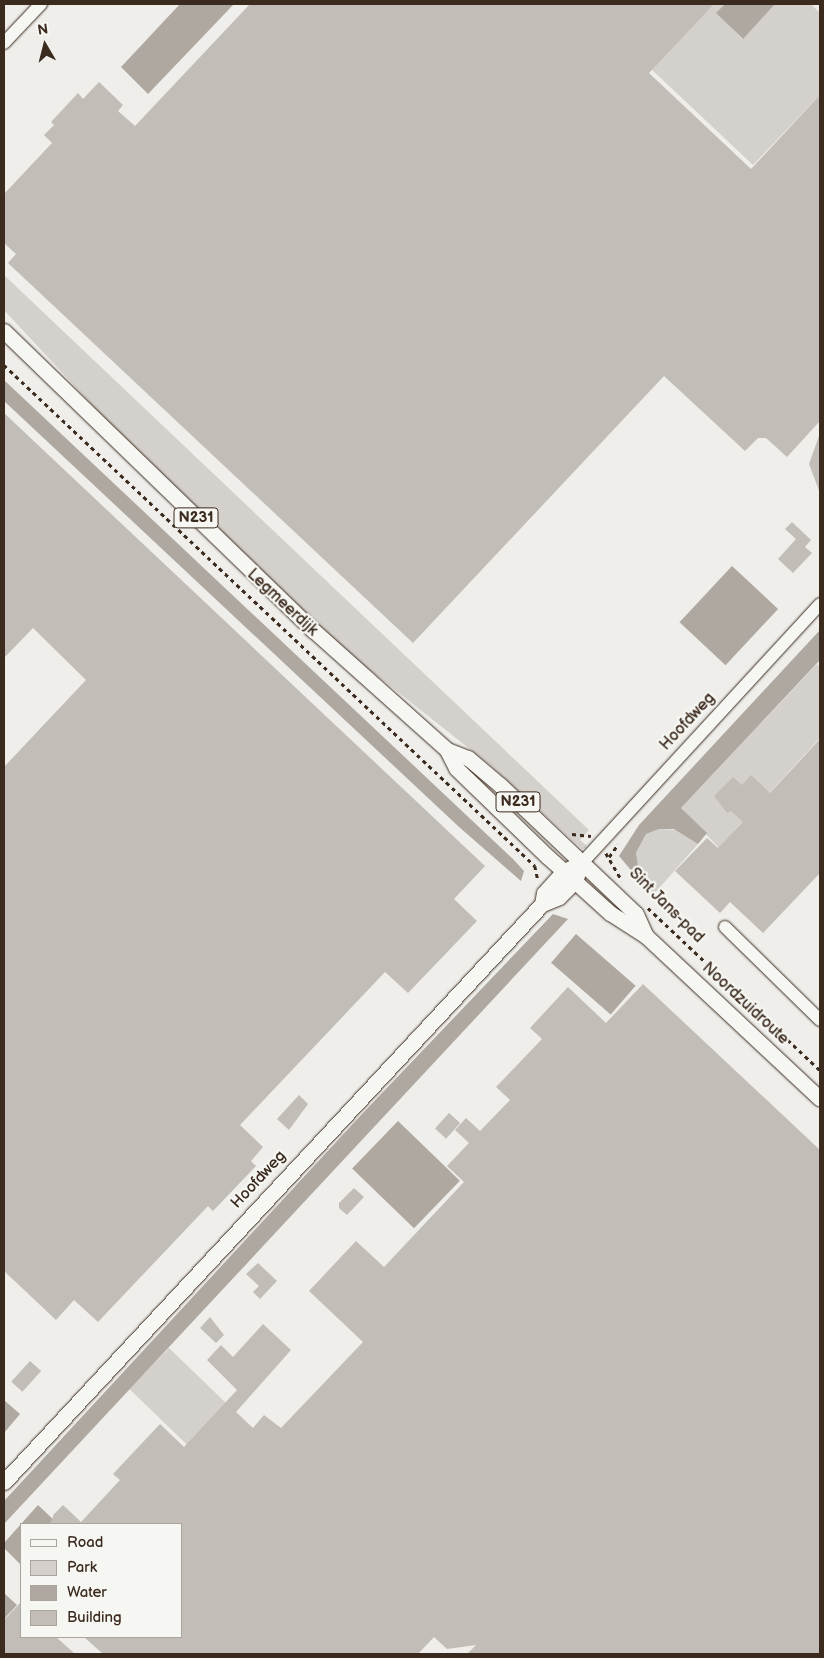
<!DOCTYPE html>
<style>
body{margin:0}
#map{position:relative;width:824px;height:1658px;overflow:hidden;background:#efeeea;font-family:"Balsamiq Sans",sans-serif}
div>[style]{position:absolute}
.green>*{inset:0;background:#d4d1cc;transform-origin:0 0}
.water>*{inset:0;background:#afa8a1;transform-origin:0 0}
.building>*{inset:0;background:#c2bdb7;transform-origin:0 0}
.path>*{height:2.5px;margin-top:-1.25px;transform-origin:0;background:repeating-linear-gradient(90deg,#3b2a1e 0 4px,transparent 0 8px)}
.roads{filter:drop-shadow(0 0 1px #3b2a1e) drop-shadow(0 0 1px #3b2a1e)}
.minor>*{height:12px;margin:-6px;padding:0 6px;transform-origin:6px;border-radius:6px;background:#f6f6f2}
.major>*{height:15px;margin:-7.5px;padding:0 7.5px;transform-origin:7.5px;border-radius:7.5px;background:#f6f6f2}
span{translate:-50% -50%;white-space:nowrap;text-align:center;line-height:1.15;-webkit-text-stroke:4.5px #f6f6f2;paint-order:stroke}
.shield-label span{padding:1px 4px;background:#f6f6f2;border:1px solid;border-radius:4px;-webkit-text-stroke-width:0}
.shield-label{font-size:15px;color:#3b2a1e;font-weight:700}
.street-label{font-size:16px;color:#3b2a1e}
.frame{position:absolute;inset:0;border:5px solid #3b2a1e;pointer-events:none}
.legend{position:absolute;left:20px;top:1523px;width:162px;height:115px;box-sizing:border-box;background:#f6f6f2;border:1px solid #aba49d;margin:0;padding:6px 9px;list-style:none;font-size:15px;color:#3b2a1e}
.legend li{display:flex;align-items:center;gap:10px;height:25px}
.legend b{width:25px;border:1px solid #aba49d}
.north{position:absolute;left:20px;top:20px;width:50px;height:50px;-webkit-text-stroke:4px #f6f6f2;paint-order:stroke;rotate:352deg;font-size:14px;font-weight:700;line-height:20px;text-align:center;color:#3b2a1e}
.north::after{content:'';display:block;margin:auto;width:18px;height:22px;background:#3b2a1e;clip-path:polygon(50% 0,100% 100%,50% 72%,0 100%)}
</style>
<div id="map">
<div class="green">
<i style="clip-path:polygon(710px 4px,725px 4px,717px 13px,742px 39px,775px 4px,811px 4px,820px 13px,820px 95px,753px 165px,650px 68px)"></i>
<i style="clip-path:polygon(4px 275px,589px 830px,580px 840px,587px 846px,585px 848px,582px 849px,490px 765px,356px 659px,143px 460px,4px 310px)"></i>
<i style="clip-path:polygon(817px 664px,820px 668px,820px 738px,719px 848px,681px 808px)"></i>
<i style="clip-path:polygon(659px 829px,678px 830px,698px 844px,654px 894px,641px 882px,636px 853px,646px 834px)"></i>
<i style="left:169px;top:1348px;width:86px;height:57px;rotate:44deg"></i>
</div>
<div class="water">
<i style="clip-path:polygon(180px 4px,234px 4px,148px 94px,121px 67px)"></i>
<i style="clip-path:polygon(725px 4px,775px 4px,743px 39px,716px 13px)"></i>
<i style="clip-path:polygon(4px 380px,513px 859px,524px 871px,521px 881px,458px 826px,4px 401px)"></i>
<i style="left:732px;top:566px;width:63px;height:77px;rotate:43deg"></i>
<i style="clip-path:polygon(820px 630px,820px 660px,681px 808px,707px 833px,698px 844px,674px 829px,659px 829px,646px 834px,636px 853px,641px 882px,619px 856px,639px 825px)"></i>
<i style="clip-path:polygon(553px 914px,568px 919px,4px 1524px,4px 1501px,362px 1114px)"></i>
<i style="left:576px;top:934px;width:79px;height:38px;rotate:41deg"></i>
<i style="left:398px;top:1121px;width:86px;height:66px;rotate:44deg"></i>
<i style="clip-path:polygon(4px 1400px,20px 1414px,4px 1433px)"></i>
<i style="clip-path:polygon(38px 1505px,58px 1524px,21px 1524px,21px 1565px,4px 1548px,4px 1543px)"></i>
<i style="clip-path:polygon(4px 1593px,17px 1605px,4px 1619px)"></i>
</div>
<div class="building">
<i style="clip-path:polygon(250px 4px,714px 4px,649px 73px,751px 169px,820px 95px,820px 421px,787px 457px,766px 438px,758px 438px,745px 451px,664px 376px,413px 643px,8px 263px,16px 254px,4px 243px,4px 194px,52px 143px,44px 135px,54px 125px,51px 122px,78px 93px,83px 99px,99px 82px,123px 105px,118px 111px,135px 126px)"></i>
<i style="clip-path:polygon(4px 413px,485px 866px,454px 899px,477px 921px,408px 993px,385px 972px,240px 1125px,263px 1147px,251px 1161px,256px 1166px,213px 1211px,208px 1206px,98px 1322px,74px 1300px,56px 1320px,4px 1271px,4px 767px,86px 680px,33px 628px,4px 658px)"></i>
<i style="clip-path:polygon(820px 433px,820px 493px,809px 464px)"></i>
<i style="clip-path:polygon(792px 522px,811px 540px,805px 547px,812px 553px,793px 573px,778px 559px,796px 539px,785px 529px)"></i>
<i style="clip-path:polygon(820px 739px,820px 873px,763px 933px,730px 902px,720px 913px,675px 871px,707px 838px,718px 848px,743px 822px,731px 811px,727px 813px,714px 796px,733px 777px,742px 785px,751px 775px,770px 793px)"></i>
<i style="clip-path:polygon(643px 984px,820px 1150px,820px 1654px,467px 1654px,476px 1645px,447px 1649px,434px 1637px,418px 1654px,103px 1654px,84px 1637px,181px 1637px,181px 1524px,50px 1524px,54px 1514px,63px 1505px,81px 1522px,120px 1480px,113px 1474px,160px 1424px,184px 1447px,237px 1390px,207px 1360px,221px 1345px,233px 1357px,263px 1324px,291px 1350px,236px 1412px,253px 1428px,264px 1415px,281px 1428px,363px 1342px,309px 1291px,356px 1241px,384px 1267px,464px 1182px,447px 1166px,469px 1143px,455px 1130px,466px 1118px,480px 1131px,510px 1100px,496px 1087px,542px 1039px,530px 1028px,568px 987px,606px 1023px)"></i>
<i style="clip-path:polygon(299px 1095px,308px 1104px,289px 1130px,277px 1119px)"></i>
<i style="left:449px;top:1113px;width:15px;height:21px;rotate:42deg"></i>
<i style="clip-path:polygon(354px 1188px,364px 1197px,347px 1215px,339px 1208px,339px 1203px)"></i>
<i style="clip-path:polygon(258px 1263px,277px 1281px,260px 1299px,253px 1292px,259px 1286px,246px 1274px)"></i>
<i style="clip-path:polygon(210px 1317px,224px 1335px,216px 1343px,200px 1328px)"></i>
<i style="left:30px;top:1361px;width:15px;height:28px;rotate:42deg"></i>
<i style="clip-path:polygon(21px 1602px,21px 1637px,56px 1637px,75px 1654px,4px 1654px,4px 1620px)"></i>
</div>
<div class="path">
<i style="left:4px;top:365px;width:730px;rotate:43.33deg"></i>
<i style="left:572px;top:834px;width:19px;rotate:6deg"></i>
<i style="left:606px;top:853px;width:32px;rotate:60deg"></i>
<i style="left:609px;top:857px;width:16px;rotate:-55deg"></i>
<i style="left:535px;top:866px;width:14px;rotate:78deg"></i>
<i style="left:648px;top:908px;width:236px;rotate:43.3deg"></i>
</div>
<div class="roads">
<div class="minor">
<i style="left:4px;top:43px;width:54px;rotate:-46.5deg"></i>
<i style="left:581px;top:864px;width:353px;rotate:-47.4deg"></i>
<i style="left:725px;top:927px;width:133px;rotate:44.4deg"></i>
</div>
<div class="major">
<i style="left:4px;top:331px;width:430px;rotate:44.1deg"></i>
<i style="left:313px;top:630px;width:180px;rotate:41.8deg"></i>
<i style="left:447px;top:750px;width:20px;rotate:63deg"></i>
<i style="left:456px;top:768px;width:128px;rotate:44.1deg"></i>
<i style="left:548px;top:857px;width:84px;rotate:42.1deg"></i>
<i style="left:610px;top:913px;width:43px;rotate:32.6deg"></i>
<i style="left:646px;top:936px;width:238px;rotate:43.1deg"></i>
<i style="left:447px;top:750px;width:22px;rotate:21deg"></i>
<i style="left:468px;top:758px;width:42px;rotate:40.2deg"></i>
<i style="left:500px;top:785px;width:187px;rotate:43.5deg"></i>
<i style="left:636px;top:914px;width:24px;rotate:66deg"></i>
<i style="left:542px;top:904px;width:11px;rotate:-80deg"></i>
<i style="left:544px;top:893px;width:30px;rotate:-48deg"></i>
<i style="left:564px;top:871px;width:10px;rotate:-24deg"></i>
<i style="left:4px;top:1482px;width:790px;rotate:-47.05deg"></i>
<i style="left:542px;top:904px;width:18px;rotate:-22deg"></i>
<i style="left:559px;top:897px;width:23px;rotate:-45deg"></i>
<i style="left:575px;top:881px;width:18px;rotate:-71deg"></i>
</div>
</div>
<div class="shield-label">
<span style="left:196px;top:518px">N231</span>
<span style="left:518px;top:802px">N231</span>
</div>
<div class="street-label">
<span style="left:282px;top:603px;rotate:43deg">Legmeerdijk</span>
<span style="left:688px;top:722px;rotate:-47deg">Hoofdweg</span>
<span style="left:666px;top:906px;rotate:45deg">Sint Jans-pad</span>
<span style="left:745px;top:1004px;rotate:43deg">Noordzuidroute</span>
<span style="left:259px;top:1180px;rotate:-47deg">Hoofdweg</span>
</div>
<div class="frame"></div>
<ul class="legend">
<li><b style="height:6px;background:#f6f6f2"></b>Road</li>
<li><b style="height:14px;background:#d4d1cc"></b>Park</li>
<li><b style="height:14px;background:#afa8a1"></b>Water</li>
<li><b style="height:14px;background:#c2bdb7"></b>Building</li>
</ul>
<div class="north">N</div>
</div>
